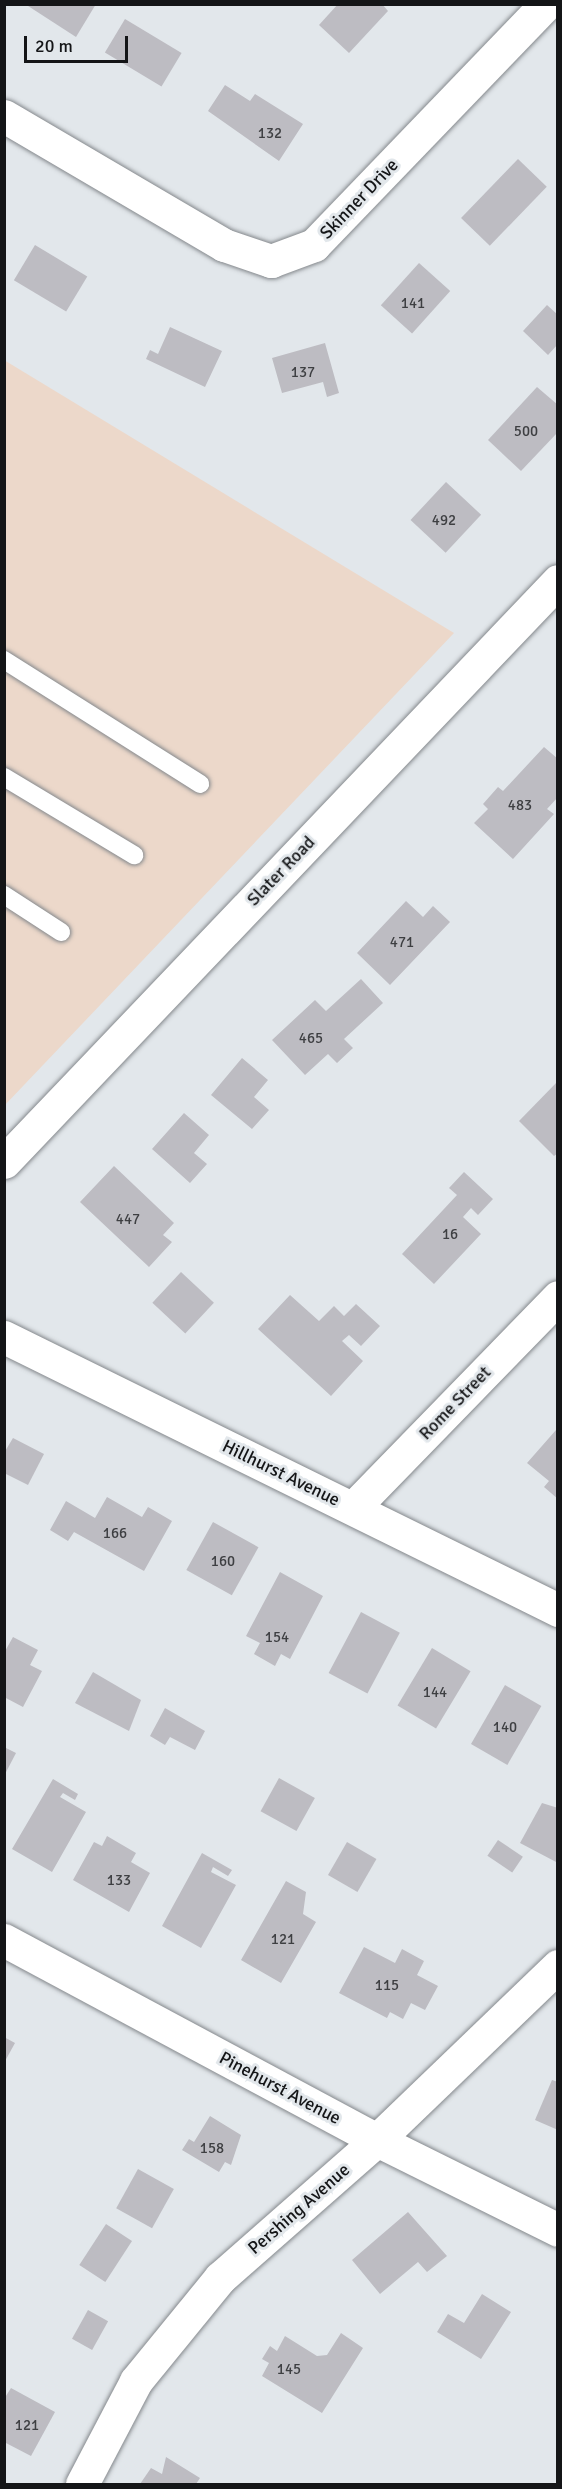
<!DOCTYPE html>
<style>
body{margin:0}
#map{position:relative;width:562px;height:2489px;overflow:hidden;background:#e2e7eb;font-family:Signika,sans-serif}
div>[style]{position:absolute}
.industrial>*{inset:0;background:#ecd8ca}
.building>*{inset:0;background:#bdbcc2;transform-origin:0 0}
.roads{filter:drop-shadow(0 0 2px #84888c) drop-shadow(0 0 2px #84888c)}
.lane>*{height:18px;margin:-9px;padding:0 9px;transform-origin:9px;border-radius:9px;background:#fff}
.street>*{height:33px;margin:-16.5px;padding:0 16.5px;transform-origin:16.5px;border-radius:16.5px;background:#fff}
.secondary>*{height:33px;margin:-16.5px;padding:0 16.5px;transform-origin:16.5px;border-radius:16.5px;background:#fff}
span{translate:-50% -50%;white-space:nowrap;text-align:center;line-height:1.15;-webkit-text-stroke:6px #e2e7eb;paint-order:stroke}
.number-label{font-size:15px;color:#3e3f42}
.number-label span{-webkit-text-stroke-width:0}
.street-label{font-size:18px;color:#141517}
.frame{position:absolute;inset:0;border:6px solid #141517;pointer-events:none}
.scale{position:absolute;left:24px;top:36px;width:104px;height:27px;box-sizing:border-box;border:3px solid #141517;border-top:0;padding-left:8px;font-size:18px;line-height:21px;white-space:nowrap;color:#141517;-webkit-text-stroke:4px #e2e7eb;paint-order:stroke}
</style>
<div id="map">
<div class="industrial">
<i style="clip-path:polygon(4px 360px,454px 633px,5px 1105px,4px 1105px)"></i>
</div>
<div class="building">
<i style="clip-path:polygon(25px 4px,96px 4px,76px 37px)"></i>
<i style="clip-path:polygon(338px 4px,382px 4px,388px 11px,349px 53px,319px 25px)"></i>
<i style="left:125px;top:19px;width:66px;height:39px;rotate:31deg"></i>
<i style="clip-path:polygon(225px 85px,250px 101px,255px 94px,303px 124px,279px 161px,208px 111px)"></i>
<i style="left:518px;top:159px;width:40px;height:82px;rotate:44deg"></i>
<i style="left:35px;top:245px;width:61px;height:41px;rotate:31deg"></i>
<i style="left:419px;top:263px;width:42px;height:57px;rotate:42deg"></i>
<i style="clip-path:polygon(547px 305px,558px 315px,558px 344px,548px 355px,523px 331px)"></i>
<i style="clip-path:polygon(170px 327px,222px 351px,205px 387px,146px 359px,150px 350px,158px 354px)"></i>
<i style="clip-path:polygon(325px 343px,339px 393px,327px 397px,323px 382px,282px 393px,272px 358px)"></i>
<i style="clip-path:polygon(537px 387px,558px 405px,558px 432px,521px 471px,488px 440px)"></i>
<i style="left:446px;top:482px;width:48px;height:52px;rotate:43deg"></i>
<i style="clip-path:polygon(544px 747px,558px 759px,558px 797px,547px 809px,554px 814px,513px 859px,474px 823px,488px 809px,483px 804px,498px 787px,503px 791px)"></i>
<i style="clip-path:polygon(406px 901px,423px 917px,433px 906px,450px 922px,390px 985px,357px 953px)"></i>
<i style="clip-path:polygon(361px 979px,383px 1003px,344px 1039px,353px 1048px,337px 1063px,328px 1054px,305px 1075px,272px 1040px,315px 1000px,326px 1011px)"></i>
<i style="clip-path:polygon(242px 1058px,268px 1080px,254px 1097px,269px 1110px,252px 1129px,211px 1095px)"></i>
<i style="clip-path:polygon(558px 1081px,558px 1153px,554px 1156px,519px 1121px)"></i>
<i style="clip-path:polygon(184px 1113px,209px 1135px,194px 1153px,207px 1164px,190px 1183px,152px 1149px)"></i>
<i style="clip-path:polygon(114px 1166px,174px 1223px,163px 1235px,172px 1242px,149px 1267px,80px 1202px)"></i>
<i style="clip-path:polygon(464px 1172px,493px 1199px,478px 1215px,471px 1208px,463px 1217px,481px 1234px,434px 1284px,402px 1254px,457px 1195px,449px 1188px)"></i>
<i style="left:181px;top:1272px;width:45px;height:42px;rotate:43deg"></i>
<i style="clip-path:polygon(290px 1295px,319px 1321px,334px 1306px,344px 1316px,356px 1304px,380px 1326px,361px 1346px,349px 1335px,342px 1341px,363px 1361px,331px 1396px,258px 1329px)"></i>
<i style="clip-path:polygon(556px 1430px,558px 1432px,558px 1499px,544px 1487px,549px 1481px,527px 1463px)"></i>
<i style="clip-path:polygon(13px 1438px,44px 1454px,28px 1485px,4px 1473px,4px 1453px)"></i>
<i style="clip-path:polygon(107px 1497px,142px 1517px,148px 1507px,172px 1521px,144px 1571px,74px 1532px,68px 1541px,50px 1530px,66px 1501px,95px 1518px)"></i>
<i style="left:213px;top:1522px;width:52px;height:55px;rotate:29deg"></i>
<i style="clip-path:polygon(280px 1572px,323px 1596px,290px 1659px,281px 1654px,275px 1666px,254px 1654px,260px 1643px,246px 1636px)"></i>
<i style="left:361px;top:1612px;width:44px;height:69px;rotate:28deg"></i>
<i style="clip-path:polygon(13px 1637px,38px 1650px,30px 1665px,42px 1671px,23px 1707px,4px 1697px,4px 1653px)"></i>
<i style="left:432px;top:1648px;width:45px;height:67px;rotate:31deg"></i>
<i style="clip-path:polygon(93px 1672px,141px 1700px,129px 1731px,75px 1703px)"></i>
<i style="left:505px;top:1685px;width:42px;height:68px;rotate:30deg"></i>
<i style="clip-path:polygon(165px 1708px,205px 1731px,195px 1750px,170px 1737px,165px 1745px,150px 1736px)"></i>
<i style="clip-path:polygon(4px 1747px,16px 1753px,4px 1776px)"></i>
<i style="left:279px;top:1778px;width:41px;height:38px;rotate:29deg"></i>
<i style="clip-path:polygon(53px 1779px,78px 1794px,75px 1800px,63px 1793px,60px 1797px,86px 1812px,52px 1872px,12px 1849px)"></i>
<i style="clip-path:polygon(542px 1803px,558px 1808px,558px 1863px,520px 1843px)"></i>
<i style="clip-path:polygon(107px 1836px,136px 1853px,131px 1862px,150px 1873px,129px 1912px,73px 1880px,94px 1842px,102px 1846px)"></i>
<i style="left:498px;top:1840px;width:30px;height:19px;rotate:34deg"></i>
<i style="left:347px;top:1842px;width:34px;height:38px;rotate:30deg"></i>
<i style="clip-path:polygon(202px 1853px,232px 1870px,228px 1876px,213px 1867px,211px 1872px,236px 1885px,201px 1948px,162px 1926px)"></i>
<i style="clip-path:polygon(286px 1881px,306px 1892px,303px 1914px,316px 1922px,281px 1983px,241px 1960px)"></i>
<i style="clip-path:polygon(364px 1947px,395px 1963px,402px 1949px,424px 1961px,417px 1975px,438px 1986px,425px 2010px,411px 2003px,403px 2019px,390px 2012px,387px 2018px,339px 1993px)"></i>
<i style="clip-path:polygon(4px 2037px,15px 2043px,4px 2063px)"></i>
<i style="clip-path:polygon(552px 2080px,558px 2082px,558px 2130px,535px 2120px)"></i>
<i style="clip-path:polygon(210px 2116px,241px 2135px,231px 2165px,225px 2162px,219px 2172px,182px 2150px,189px 2139px,194px 2142px)"></i>
<i style="left:138px;top:2169px;width:41px;height:45px;rotate:29deg"></i>
<i style="clip-path:polygon(408px 2212px,447px 2256px,427px 2272px,418px 2262px,380px 2294px,352px 2260px)"></i>
<i style="left:106px;top:2224px;width:31px;height:49px;rotate:33deg"></i>
<i style="clip-path:polygon(482px 2294px,511px 2312px,481px 2359px,437px 2332px,448px 2314px,464px 2323px)"></i>
<i style="left:88px;top:2310px;width:23px;height:33px;rotate:29deg"></i>
<i style="clip-path:polygon(341px 2333px,363px 2348px,322px 2413px,262px 2376px,269px 2363px,262px 2359px,270px 2346px,277px 2351px,285px 2336px,317px 2356px,327px 2355px)"></i>
<i style="clip-path:polygon(11px 2388px,55px 2412px,31px 2456px,4px 2442px,4px 2399px)"></i>
<i style="clip-path:polygon(166px 2457px,200px 2478px,196px 2484px,140px 2484px,151px 2468px,162px 2474px)"></i>
</div>
<div class="roads">
<div class="lane">
<i style="left:4px;top:660px;width:232px;rotate:32.3deg"></i>
<i style="left:4px;top:777px;width:152px;rotate:31deg"></i>
<i style="left:4px;top:895px;width:68px;rotate:33deg"></i>
</div>
<div class="street">
<i style="left:4px;top:116px;width:255px;rotate:30.4deg"></i>
<i style="left:224px;top:245px;width:50px;rotate:18.8deg"></i>
<i style="left:271px;top:261px;width:46px;rotate:-20.4deg"></i>
<i style="left:314px;top:245px;width:335px;rotate:-46.1deg"></i>
<i style="left:4px;top:1337px;width:618px;rotate:26.23deg"></i>
<i style="left:353px;top:1508px;width:294px;rotate:-45.8deg"></i>
<i style="left:4px;top:1940px;width:423px;rotate:28.2deg"></i>
<i style="left:377px;top:2140px;width:202px;rotate:26.4deg"></i>
<i style="left:82px;top:2484px;width:116px;rotate:-62.3deg"></i>
<i style="left:136px;top:2381px;width:133px;rotate:-50.8deg"></i>
<i style="left:220px;top:2278px;width:209px;rotate:-41.3deg"></i>
<i style="left:377px;top:2140px;width:251px;rotate:-43.9deg"></i>
</div>
<div class="secondary">
<i style="left:4px;top:1162px;width:803px;rotate:-46.36deg"></i>
</div>
</div>
<div class="number-label">
<span style="left:270px;top:134px">132</span>
<span style="left:413px;top:304px">141</span>
<span style="left:303px;top:373px">137</span>
<span style="left:526px;top:432px">500</span>
<span style="left:444px;top:521px">492</span>
<span style="left:520px;top:806px">483</span>
<span style="left:402px;top:943px">471</span>
<span style="left:311px;top:1039px">465</span>
<span style="left:128px;top:1220px">447</span>
<span style="left:450px;top:1235px">16</span>
<span style="left:115px;top:1534px">166</span>
<span style="left:223px;top:1562px">160</span>
<span style="left:277px;top:1638px">154</span>
<span style="left:435px;top:1693px">144</span>
<span style="left:505px;top:1728px">140</span>
<span style="left:119px;top:1881px">133</span>
<span style="left:283px;top:1940px">121</span>
<span style="left:387px;top:1986px">115</span>
<span style="left:212px;top:2149px">158</span>
<span style="left:289px;top:2370px">145</span>
<span style="left:27px;top:2426px">121</span>
</div>
<div class="street-label">
<span style="left:359px;top:199px;rotate:-46deg">Skinner Drive</span>
<span style="left:281px;top:871px;rotate:-46deg">Slater Road</span>
<span style="left:455px;top:1403px;rotate:-46deg">Rome Street</span>
<span style="left:281px;top:1473px;rotate:26deg">Hillhurst Avenue</span>
<span style="left:280px;top:2088px;rotate:28deg">Pinehurst Avenue</span>
<span style="left:299px;top:2209px;rotate:-41deg">Pershing Avenue</span>
</div>
<div class="frame"></div>
<div class="scale">20 m</div>
</div>
